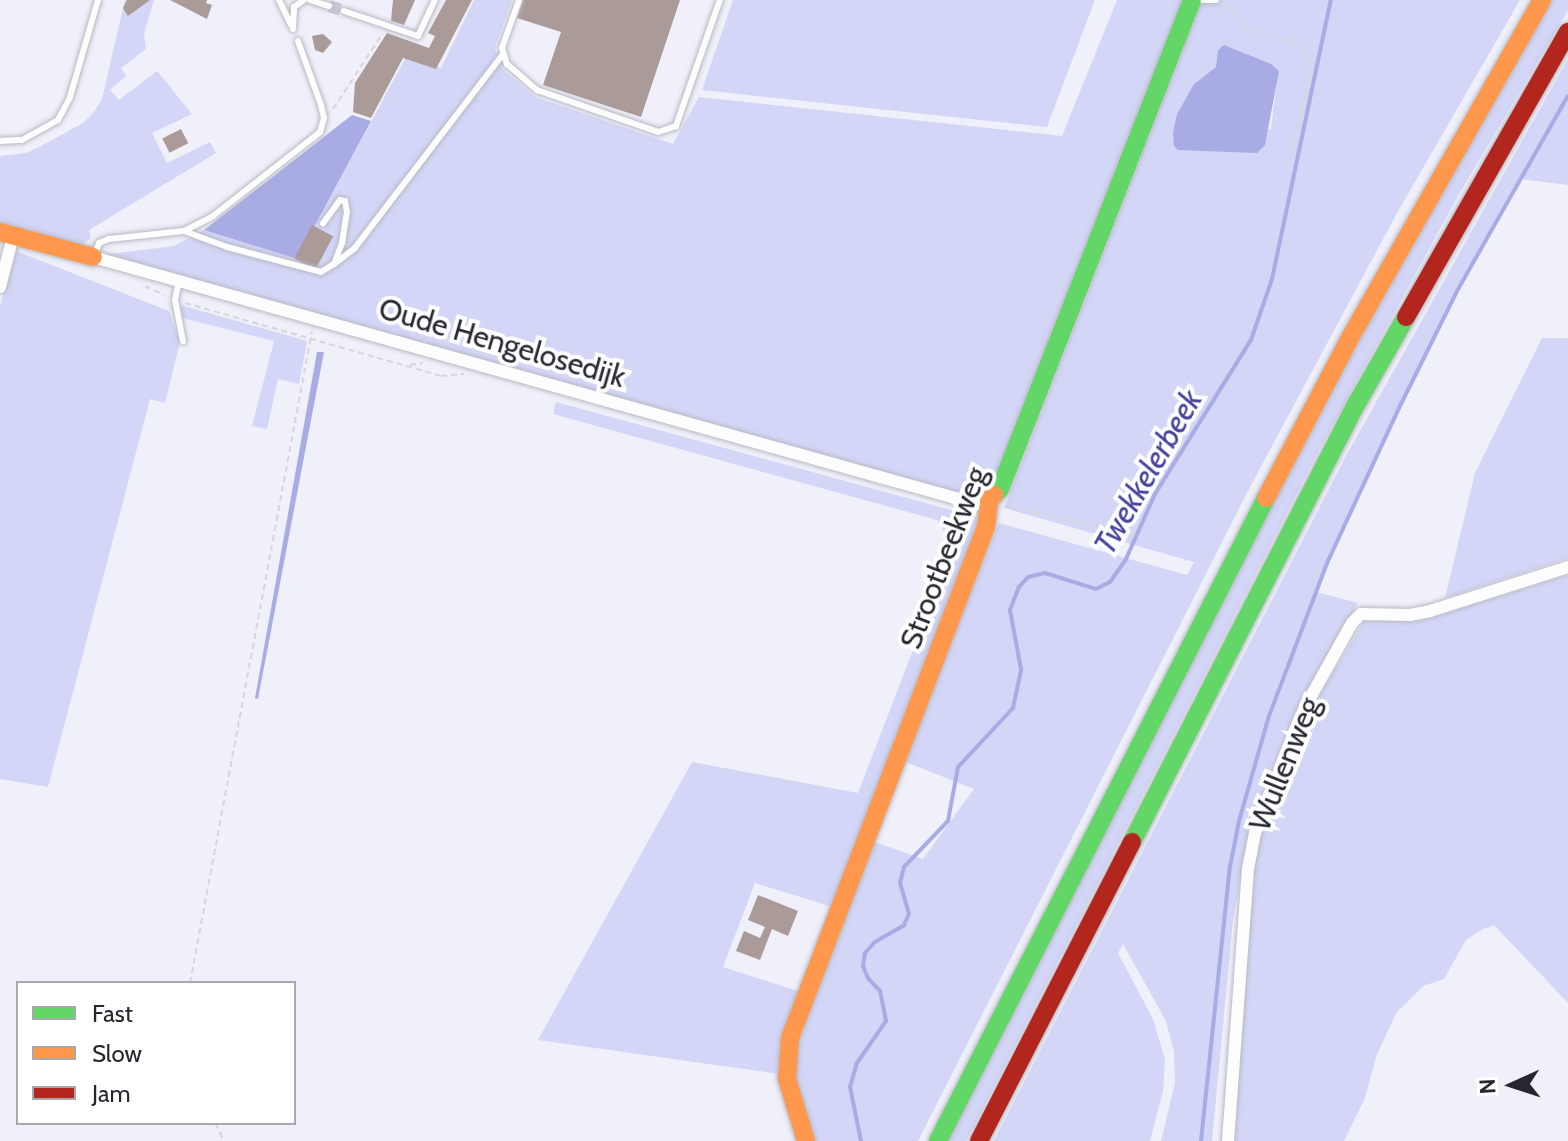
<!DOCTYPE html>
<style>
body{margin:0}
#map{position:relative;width:1568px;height:1141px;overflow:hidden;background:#eff0fa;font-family:Cabin,sans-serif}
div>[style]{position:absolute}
.green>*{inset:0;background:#d3d6f7}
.water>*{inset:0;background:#a9abe4}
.stream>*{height:4px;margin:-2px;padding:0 2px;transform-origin:2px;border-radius:2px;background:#a9abe4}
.building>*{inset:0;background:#aa9b99;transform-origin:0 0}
.street-tunnel>*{height:12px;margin-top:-6px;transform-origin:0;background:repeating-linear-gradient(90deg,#c7c8d2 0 12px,transparent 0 18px)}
.path>*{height:2px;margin-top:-1px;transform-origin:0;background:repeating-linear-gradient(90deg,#d6d6d9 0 6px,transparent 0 10px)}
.roads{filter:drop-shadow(0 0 2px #b8b9c3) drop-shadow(0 0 2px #b8b9c3)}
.lane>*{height:6px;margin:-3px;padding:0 3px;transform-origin:3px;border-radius:3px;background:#fdfdfe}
.street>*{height:12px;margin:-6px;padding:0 6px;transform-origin:6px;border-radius:6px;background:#fdfdfe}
.fast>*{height:18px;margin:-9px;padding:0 9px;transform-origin:9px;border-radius:9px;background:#63d668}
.slow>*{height:18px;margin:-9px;padding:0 9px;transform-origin:9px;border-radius:9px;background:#ff974d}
.jam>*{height:18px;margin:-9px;padding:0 9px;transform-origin:9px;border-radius:9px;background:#b3261e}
span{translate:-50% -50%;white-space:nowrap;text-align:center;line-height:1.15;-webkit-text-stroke:8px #fff;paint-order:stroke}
.street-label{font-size:30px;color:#262731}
.water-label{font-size:32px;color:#47429d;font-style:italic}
.legend{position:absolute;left:16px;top:981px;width:280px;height:144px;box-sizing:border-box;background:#fff;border:2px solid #a8a9ad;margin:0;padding:10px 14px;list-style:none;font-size:24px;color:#262731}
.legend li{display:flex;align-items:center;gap:16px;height:40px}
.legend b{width:40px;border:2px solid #a8a9ad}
.north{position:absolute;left:1472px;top:1045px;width:80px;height:80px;-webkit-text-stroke:6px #fff;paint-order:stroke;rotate:267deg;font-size:22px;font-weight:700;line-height:32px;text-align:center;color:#262731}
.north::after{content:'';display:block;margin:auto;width:28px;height:36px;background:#262731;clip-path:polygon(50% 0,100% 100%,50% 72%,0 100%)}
</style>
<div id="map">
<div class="green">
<i style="clip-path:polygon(125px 0,154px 0,144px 34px,146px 49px,121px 68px,126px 76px,110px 90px,119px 100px,157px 71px,192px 114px,152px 133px,167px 163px,210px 142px,216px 153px,89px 230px,91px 238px,77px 248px,0 225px,0 156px,26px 153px,41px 146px,83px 123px,94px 112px,102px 99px)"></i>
<i style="clip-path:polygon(474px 0,512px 0,495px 48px,503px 69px,535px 97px,673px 144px,699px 97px,1062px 136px,1117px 0,1185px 0,995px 484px,984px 497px,976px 499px,102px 255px,174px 246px,204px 230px,297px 259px,406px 57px,441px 68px)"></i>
<i style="clip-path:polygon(733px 0,1095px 0,1047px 127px,702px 90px)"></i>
<i style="clip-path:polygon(evenodd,1202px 0,1520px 0,1397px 213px,1249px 489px,918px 1141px,810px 1141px,795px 1094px,797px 1048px,872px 841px,923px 859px,974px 789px,903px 761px,999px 523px,1187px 575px,1194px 562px,1004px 508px,1202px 0,1218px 50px,1278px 71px,1271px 129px,1174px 146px,1177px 114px,1194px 84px,1216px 67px,1218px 50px)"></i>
<i style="clip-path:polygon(1551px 0,1568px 0,1568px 10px,1459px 194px,1319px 450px,966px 1141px,943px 1141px,1298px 450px)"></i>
<i style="clip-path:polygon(1568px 59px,1568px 185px,1520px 179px,1432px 341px,1360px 490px,1316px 592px,1358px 603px,1296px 711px,1249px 832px,1233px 920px,1212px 1141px,1161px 1141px,1175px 1083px,1174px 1052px,1166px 1021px,1123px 944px,1118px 953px,1153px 1019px,1165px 1059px,1163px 1091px,1150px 1141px,994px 1141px,1346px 456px)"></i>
<i style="clip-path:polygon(16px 251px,169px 311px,180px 342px,165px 403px,150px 399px,48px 787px,0 779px,0 306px)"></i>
<i style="clip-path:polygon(181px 305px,307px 341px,299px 384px,278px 379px,267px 429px,252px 426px,274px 341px,182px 318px)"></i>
<i style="clip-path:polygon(1542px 338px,1568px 338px,1568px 558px,1445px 598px,1475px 473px)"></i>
<i style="clip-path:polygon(556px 402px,984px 519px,833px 907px,755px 883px,723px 967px,801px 992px,780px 1074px,538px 1040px,692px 762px,858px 793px,953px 546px,937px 520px,553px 414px)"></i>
<i style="clip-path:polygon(1568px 575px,1568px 1003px,1494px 925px,1483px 929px,1466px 940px,1444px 979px,1423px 986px,1397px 1012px,1377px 1054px,1365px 1098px,1344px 1141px,1235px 1141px,1239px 1020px,1254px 866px,1262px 830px,1297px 736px,1316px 701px,1365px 619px,1420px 621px)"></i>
</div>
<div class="water">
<i style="clip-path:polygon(1224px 45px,1271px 64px,1279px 71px,1265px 145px,1257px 153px,1178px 150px,1174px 146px,1173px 133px,1177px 114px,1194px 84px,1216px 67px,1218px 50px)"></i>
<i style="clip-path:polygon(352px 115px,371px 121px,297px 259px,204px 230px)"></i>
<i style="clip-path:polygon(317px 352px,324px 352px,258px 699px,255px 698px)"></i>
</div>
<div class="stream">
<i style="left:861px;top:1141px;width:55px;rotate:-101.5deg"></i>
<i style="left:850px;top:1087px;width:25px;rotate:-74deg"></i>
<i style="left:857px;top:1063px;width:51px;rotate:-55.4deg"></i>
<i style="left:886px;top:1021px;width:31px;rotate:-101deg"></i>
<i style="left:880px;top:991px;width:18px;rotate:-133deg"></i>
<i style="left:868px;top:978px;width:13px;rotate:-113deg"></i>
<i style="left:863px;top:966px;width:13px;rotate:-81deg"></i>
<i style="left:865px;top:953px;width:15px;rotate:-48deg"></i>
<i style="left:875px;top:942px;width:34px;rotate:-30deg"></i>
<i style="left:904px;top:925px;width:12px;rotate:-66deg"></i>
<i style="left:909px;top:914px;width:32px;rotate:-106deg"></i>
<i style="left:900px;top:883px;width:16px;rotate:-76deg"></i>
<i style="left:904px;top:867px;width:64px;rotate:-46.3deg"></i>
<i style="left:948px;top:821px;width:55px;rotate:-79.5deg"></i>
<i style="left:958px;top:767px;width:81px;rotate:-47deg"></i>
<i style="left:1013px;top:708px;width:40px;rotate:-78deg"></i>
<i style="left:1021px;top:669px;width:60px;rotate:-100.6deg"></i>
<i style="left:1010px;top:610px;width:25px;rotate:-69deg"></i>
<i style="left:1019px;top:587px;width:13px;rotate:-48deg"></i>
<i style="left:1028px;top:577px;width:17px;rotate:-13deg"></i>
<i style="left:1045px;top:573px;width:53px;rotate:17.4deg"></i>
<i style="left:1096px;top:589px;width:16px;rotate:-27deg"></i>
<i style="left:1110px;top:582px;width:28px;rotate:-55deg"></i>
<i style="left:1126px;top:559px;width:71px;rotate:-66deg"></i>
<i style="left:1155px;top:494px;width:181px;rotate:-58.1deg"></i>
<i style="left:1251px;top:340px;width:65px;rotate:-71deg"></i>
<i style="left:1272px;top:279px;width:285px;rotate:-78.1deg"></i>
<i style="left:1201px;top:1141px;width:276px;rotate:-84deg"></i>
<i style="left:1230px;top:867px;width:47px;rotate:-78.9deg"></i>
<i style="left:1239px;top:821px;width:109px;rotate:-74.1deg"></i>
<i style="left:1269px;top:716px;width:166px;rotate:-69.2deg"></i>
<i style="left:1328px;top:561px;width:173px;rotate:-65.1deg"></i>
<i style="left:1401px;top:404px;width:126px;rotate:-63.6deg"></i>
<i style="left:1457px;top:291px;width:224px;rotate:-60.4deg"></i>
</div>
<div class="building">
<i style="clip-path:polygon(127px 0,150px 0,128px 16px,123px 8px)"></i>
<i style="clip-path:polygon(170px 0,207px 0,206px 3px,212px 5px,207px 19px)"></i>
<i style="clip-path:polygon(393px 0,415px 0,404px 25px,391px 21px)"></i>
<i style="clip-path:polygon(446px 0,472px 0,436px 69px,403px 58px,371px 118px,353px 112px,355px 83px,387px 33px,429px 48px,435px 36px,428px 33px)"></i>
<i style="clip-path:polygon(523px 0,680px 0,641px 117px,543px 85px,561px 32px,517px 18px)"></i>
<i style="clip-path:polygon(323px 34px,332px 42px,323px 53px,315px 50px,312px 36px)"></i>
<i style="left:181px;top:129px;width:16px;height:21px;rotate:63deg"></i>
<i style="left:312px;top:225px;width:24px;height:38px;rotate:28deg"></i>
<i style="clip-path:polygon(758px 895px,798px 911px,788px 936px,772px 929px,760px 960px,736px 951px,744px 931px,760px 938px,765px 927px,748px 920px)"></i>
</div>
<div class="street-tunnel">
<i style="left:329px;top:6px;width:16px;rotate:18deg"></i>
</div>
<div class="path">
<i style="left:1226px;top:4px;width:16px;rotate:55deg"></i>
<i style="left:1235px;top:17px;width:21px;rotate:39deg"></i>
<i style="left:1251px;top:30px;width:45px;rotate:16.8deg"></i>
<i style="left:1294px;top:43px;width:11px;rotate:34deg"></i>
<i style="left:1303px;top:49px;width:12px;rotate:59deg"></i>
<i style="left:1309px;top:59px;width:19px;rotate:87deg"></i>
<i style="left:1310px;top:78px;width:81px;rotate:104.4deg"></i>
<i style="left:333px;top:109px;width:90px;rotate:-56.8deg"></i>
<i style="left:145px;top:286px;width:21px;rotate:25deg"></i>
<i style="left:185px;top:303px;width:266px;rotate:15.9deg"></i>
<i style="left:441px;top:376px;width:23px;rotate:-5deg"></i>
<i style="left:410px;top:365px;width:13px;rotate:-9deg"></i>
<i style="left:1006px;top:506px;width:115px;rotate:12.6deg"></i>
<i style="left:190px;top:983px;width:663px;rotate:-79.4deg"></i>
<i style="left:215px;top:1123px;width:20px;rotate:63deg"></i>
</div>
<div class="roads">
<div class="lane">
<i style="left:279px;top:0;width:28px;rotate:64deg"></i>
<i style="left:310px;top:0;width:20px;rotate:18deg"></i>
<i style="left:519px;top:0;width:51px;rotate:109.5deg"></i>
<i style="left:502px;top:48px;width:17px;rotate:73deg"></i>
<i style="left:507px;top:64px;width:40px;rotate:41deg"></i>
<i style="left:537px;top:90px;width:128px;rotate:19.1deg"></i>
<i style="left:658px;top:132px;width:19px;rotate:-18deg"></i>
<i style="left:676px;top:126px;width:133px;rotate:-70.8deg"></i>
<i style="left:1202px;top:0;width:14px"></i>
<i style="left:344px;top:11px;width:78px;rotate:18.7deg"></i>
<i style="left:418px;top:36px;width:40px;rotate:-65deg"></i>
<i style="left:293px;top:29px;width:22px;rotate:-87deg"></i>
<i style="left:294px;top:7px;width:12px;rotate:-35deg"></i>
<i style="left:0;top:141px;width:22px;rotate:-3deg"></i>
<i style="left:22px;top:140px;width:41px;rotate:-29.1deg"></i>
<i style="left:58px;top:120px;width:26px;rotate:-62deg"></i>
<i style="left:70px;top:97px;width:101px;rotate:-73.9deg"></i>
<i style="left:184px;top:231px;width:46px;rotate:20.4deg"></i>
<i style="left:227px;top:247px;width:97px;rotate:14.9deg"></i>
<i style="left:321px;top:272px;width:15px;rotate:-32deg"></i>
<i style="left:334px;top:264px;width:22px;rotate:-69deg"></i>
<i style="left:342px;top:243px;width:30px;rotate:-81deg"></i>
<i style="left:347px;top:213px;width:12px;rotate:-99deg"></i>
<i style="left:345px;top:201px;width:5px;rotate:-169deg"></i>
<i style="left:340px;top:200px;width:29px;rotate:126deg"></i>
<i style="left:95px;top:254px;width:12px;rotate:-70deg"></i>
<i style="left:99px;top:243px;width:11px;rotate:-22deg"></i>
<i style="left:109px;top:239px;width:75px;rotate:-6.1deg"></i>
<i style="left:184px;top:231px;width:33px;rotate:-27deg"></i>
<i style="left:213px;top:216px;width:136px;rotate:-38.1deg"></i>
<i style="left:320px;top:132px;width:15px;rotate:-74deg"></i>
<i style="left:324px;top:118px;width:13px;rotate:-103deg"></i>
<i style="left:321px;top:105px;width:68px;rotate:-109.8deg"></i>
<i style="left:334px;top:264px;width:25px;rotate:-37deg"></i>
<i style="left:354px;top:249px;width:245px;rotate:-52.6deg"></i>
<i style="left:179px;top:281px;width:19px;rotate:102deg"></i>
<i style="left:175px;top:300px;width:42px;rotate:79deg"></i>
</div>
<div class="street">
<i style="left:93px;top:257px;width:918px;rotate:15.61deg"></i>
<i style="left:977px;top:504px;width:12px;rotate:-14deg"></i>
<i style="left:0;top:287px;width:53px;rotate:-75.7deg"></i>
<i style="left:1228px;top:1141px;width:273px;rotate:-85.8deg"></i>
<i style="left:1248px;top:869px;width:37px;rotate:-79deg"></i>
<i style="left:1255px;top:833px;width:136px;rotate:-68.4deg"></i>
<i style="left:1305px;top:707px;width:96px;rotate:-60.8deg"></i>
<i style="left:1352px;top:623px;width:13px;rotate:-45deg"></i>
<i style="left:1361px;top:614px;width:49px;rotate:1.2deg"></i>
<i style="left:1410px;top:615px;width:20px;rotate:-11deg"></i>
<i style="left:1430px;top:611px;width:145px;rotate:-17.7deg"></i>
</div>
<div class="fast">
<i style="left:994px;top:495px;width:8px;rotate:-45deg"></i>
<i style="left:1000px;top:489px;width:525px;rotate:-68.56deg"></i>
<i style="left:1132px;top:842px;width:493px;rotate:-62.9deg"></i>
<i style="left:1357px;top:403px;width:99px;rotate:-60.3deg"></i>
<i style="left:938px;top:1141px;width:722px;rotate:-62.97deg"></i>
</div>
<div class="slow">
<i style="left:0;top:232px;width:96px;rotate:15deg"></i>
<i style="left:1266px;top:498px;width:181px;rotate:-62.3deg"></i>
<i style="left:1350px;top:338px;width:389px;rotate:-60.4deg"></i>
<i style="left:806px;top:1141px;width:65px;rotate:-107deg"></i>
<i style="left:787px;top:1079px;width:41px;rotate:-85.8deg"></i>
<i style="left:790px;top:1038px;width:547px;rotate:-69.02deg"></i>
<i style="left:986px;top:527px;width:26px;rotate:-83deg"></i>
<i style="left:989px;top:501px;width:8px;rotate:-50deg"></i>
</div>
<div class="jam">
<i style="left:1406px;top:317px;width:328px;rotate:-60.4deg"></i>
<i style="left:979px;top:1141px;width:336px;rotate:-62.9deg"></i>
</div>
</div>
<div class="street-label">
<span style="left:502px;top:343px;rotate:16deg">Oude Hengelosedijk</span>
<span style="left:944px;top:558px;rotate:-69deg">Strootbeekweg</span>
<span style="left:1285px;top:764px;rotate:-68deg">Wullenweg</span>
</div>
<div class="water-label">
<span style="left:1148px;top:472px;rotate:-60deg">Twekkelerbeek</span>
</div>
<ul class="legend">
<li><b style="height:10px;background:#63d668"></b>Fast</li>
<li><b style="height:10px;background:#ff974d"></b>Slow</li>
<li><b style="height:10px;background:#b3261e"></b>Jam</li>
</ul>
<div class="north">N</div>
</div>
